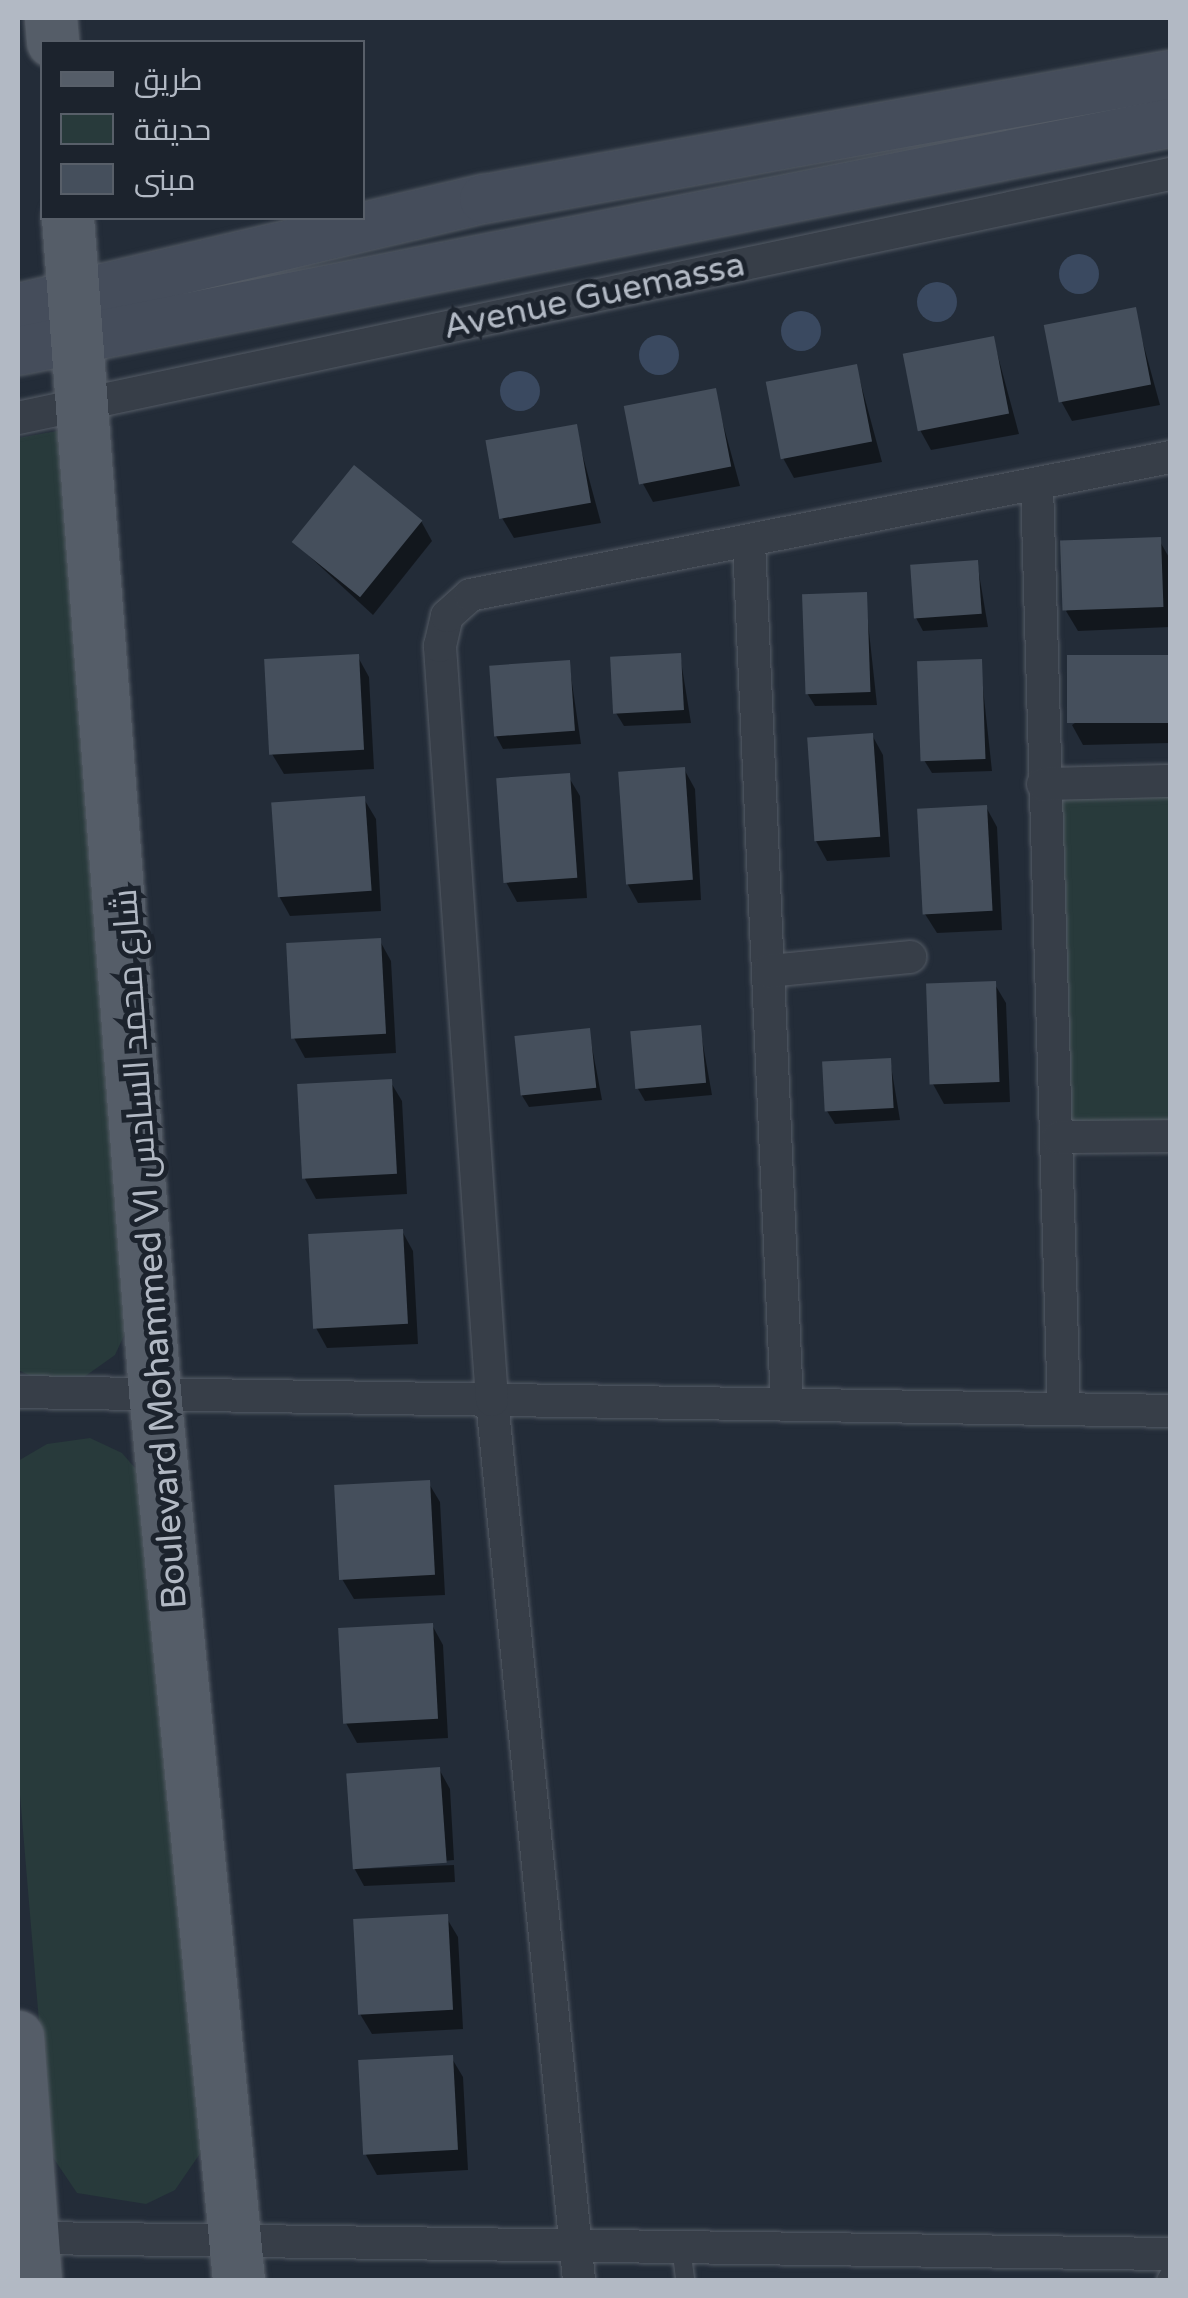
<!DOCTYPE html>
<meta charset="utf-8">
<style>
body{margin:0}
#map{position:relative;width:1188px;height:2298px;overflow:hidden;background:#232c38;font-family:"Varela Round",Cairo,sans-serif}
div>[style]{position:absolute}
[style*='--x']{left:calc(var(--x)*1px);top:calc(var(--y)*1px);width:calc(var(--w)*1px);rotate:calc(var(--a)*1deg)}
.green>*{inset:0;background:#283a3b;transform-origin:0 0}
.water>*{inset:0;background:#3a4960}
.round{border-radius:50%}
.shadow>*{inset:0;background:#0007}
.building>*{inset:0;background:#454f5c;transform-origin:0 0}
.roads{filter:drop-shadow(0 0 2px #555c66) drop-shadow(0 0 2px #555c66)}
.lane>*{height:18px;margin:-9px;padding:0 9px;transform-origin:9px;border-radius:9px;background:#373e48}
.street>*{height:32px;margin:-16px;padding:0 16px;transform-origin:16px;border-radius:16px;background:#373e48}
.secondary>*{height:48px;margin:-24px;padding:0 24px;transform-origin:24px;border-radius:24px;background:#454d5b}
.primary>*{height:52px;margin:-26px;padding:0 26px;transform-origin:26px;border-radius:26px;background:#555d68}
span{translate:-50% -50%;white-space:nowrap;text-align:center;line-height:1.15;-webkit-text-stroke:10px #1c232d;paint-order:stroke}
.street-label{font-size:35px;color:#b2b9c4}
.frame{position:absolute;inset:0;border:20px solid #b2b9c4;pointer-events:none}
.legend{position:absolute;left:40px;top:40px;width:325px;height:180px;box-sizing:border-box;background:#1c232d;border:2px solid #585f69;margin:0;padding:12px 18px;list-style:none;font-size:30px;color:#b2b9c4}
.legend li{display:flex;align-items:center;gap:20px;height:50px}
.legend b{width:50px;border:2px solid #585f69}
</style>
<div id="map">
<div class="green">
<i style="clip-path:polygon(68px 429px,132px 1318px,115px 1355px,84px 1377px,46px 1383px,18px 1370px,18px 438px)"></i>
<i style="left:1170px;top:795px;width:328px;height:112px;rotate:90deg"></i>
<i style="clip-path:polygon(90px 1438px,122px 1453px,148px 1483px,201px 2152px,175px 2190px,146px 2204px,77px 2193px,50px 2153px,18px 1771px,18px 1461px,47px 1444px)"></i>
</div>
<div class="water">
<i class="round" style="left:1059px;top:254px;width:40px;height:40px"></i>
<i class="round" style="left:917px;top:282px;width:40px;height:40px"></i>
<i class="round" style="left:781px;top:311px;width:40px;height:40px"></i>
<i class="round" style="left:639px;top:335px;width:40px;height:40px"></i>
<i class="round" style="left:500px;top:371px;width:40px;height:40px"></i>
</div>
<div class="shadow">
<i style="clip-path:polygon(1134px 310px,1160px 405px,1072px 421px,1061px 401px)"></i>
<i style="clip-path:polygon(993px 338px,1019px 434px,931px 450px,920px 430px)"></i>
<i style="clip-path:polygon(856px 366px,882px 462px,794px 478px,783px 458px)"></i>
<i style="clip-path:polygon(714px 391px,740px 486px,653px 502px,642px 482px)"></i>
<i style="clip-path:polygon(575px 427px,601px 523px,514px 538px,502px 518px)"></i>
<i style="clip-path:polygon(421px 521px,432px 541px,373px 615px,295px 543px)"></i>
<i style="clip-path:polygon(1159px 540px,1170px 559px,1170px 627px,1078px 631px,1066px 611px)"></i>
<i style="clip-path:polygon(977px 562px,988px 627px,923px 631px,916px 618px)"></i>
<i style="clip-path:polygon(865px 595px,877px 705px,815px 706px,807px 693px)"></i>
<i style="clip-path:polygon(680px 655px,691px 723px,624px 726px,616px 713px)"></i>
<i style="clip-path:polygon(358px 657px,369px 677px,374px 769px,284px 774px,272px 754px)"></i>
<i style="clip-path:polygon(1169px 657px,1170px 743px,1083px 745px,1072px 725px)"></i>
<i style="clip-path:polygon(980px 661px,992px 771px,932px 773px,924px 760px)"></i>
<i style="clip-path:polygon(569px 663px,581px 744px,503px 749px,496px 736px)"></i>
<i style="clip-path:polygon(872px 735px,883px 755px,890px 857px,827px 861px,816px 841px)"></i>
<i style="clip-path:polygon(684px 769px,695px 789px,701px 900px,638px 903px,627px 883px)"></i>
<i style="clip-path:polygon(568px 776px,580px 796px,587px 898px,517px 902px,506px 882px)"></i>
<i style="clip-path:polygon(364px 799px,376px 819px,381px 911px,290px 916px,279px 896px)"></i>
<i style="clip-path:polygon(986px 807px,997px 827px,1002px 930px,937px 933px,925px 914px)"></i>
<i style="clip-path:polygon(380px 941px,391px 961px,396px 1053px,305px 1058px,294px 1038px)"></i>
<i style="clip-path:polygon(994px 983px,1006px 1003px,1010px 1102px,944px 1104px,933px 1084px)"></i>
<i style="clip-path:polygon(700px 1028px,712px 1095px,645px 1101px,637px 1087px)"></i>
<i style="clip-path:polygon(589px 1031px,602px 1100px,529px 1107px,521px 1094px)"></i>
<i style="clip-path:polygon(890px 1060px,900px 1120px,835px 1124px,827px 1111px)"></i>
<i style="clip-path:polygon(390px 1081px,402px 1101px,407px 1194px,316px 1199px,305px 1179px)"></i>
<i style="clip-path:polygon(402px 1231px,413px 1251px,418px 1344px,327px 1348px,316px 1328px)"></i>
<i style="clip-path:polygon(428px 1482px,440px 1502px,445px 1595px,354px 1599px,342px 1579px)"></i>
<i style="clip-path:polygon(432px 1625px,443px 1645px,448px 1738px,357px 1743px,346px 1723px)"></i>
<i style="clip-path:polygon(439px 1769px,450px 1789px,454px 1860px,359px 1869px,454px 1865px,455px 1882px,364px 1886px,353px 1866px)"></i>
<i style="clip-path:polygon(446px 1917px,458px 1937px,463px 2029px,372px 2034px,360px 2014px)"></i>
<i style="clip-path:polygon(451px 2057px,463px 2077px,468px 2170px,377px 2175px,366px 2155px)"></i>
</div>
<div class="building">
<i style="left:1136px;top:307px;width:79px;height:94px;rotate:79deg"></i>
<i style="left:994px;top:336px;width:79px;height:93px;rotate:79deg"></i>
<i style="left:857px;top:364px;width:79px;height:93px;rotate:79deg"></i>
<i style="left:716px;top:388px;width:80px;height:94px;rotate:79deg"></i>
<i style="left:577px;top:424px;width:80px;height:93px;rotate:80deg"></i>
<i style="left:354px;top:465px;width:88px;height:99px;rotate:39deg"></i>
<i style="left:1161px;top:537px;width:70px;height:101px;rotate:88deg"></i>
<i style="left:978px;top:560px;width:54px;height:68px;rotate:86deg"></i>
<i style="left:867px;top:592px;width:100px;height:65px;rotate:88deg"></i>
<i style="left:681px;top:653px;width:57px;height:71px;rotate:87deg"></i>
<i style="left:359px;top:654px;width:96px;height:95px;rotate:87deg"></i>
<i style="left:1170px;top:655px;width:68px;height:103px;rotate:90deg"></i>
<i style="left:982px;top:659px;width:100px;height:65px;rotate:88deg"></i>
<i style="left:570px;top:660px;width:71px;height:81px;rotate:86deg"></i>
<i style="left:873px;top:733px;width:104px;height:66px;rotate:86deg"></i>
<i style="left:685px;top:767px;width:113px;height:67px;rotate:86deg"></i>
<i style="left:570px;top:773px;width:105px;height:74px;rotate:86deg"></i>
<i style="left:365px;top:796px;width:95px;height:94px;rotate:86deg"></i>
<i style="left:987px;top:805px;width:106px;height:70px;rotate:87deg"></i>
<i style="left:381px;top:938px;width:96px;height:95px;rotate:87deg"></i>
<i style="left:996px;top:981px;width:101px;height:70px;rotate:88deg"></i>
<i style="left:701px;top:1025px;width:58px;height:71px;rotate:85deg"></i>
<i style="left:590px;top:1028px;width:60px;height:76px;rotate:84deg"></i>
<i style="left:891px;top:1058px;width:50px;height:69px;rotate:87deg"></i>
<i style="left:392px;top:1079px;width:95px;height:95px;rotate:87deg"></i>
<i style="left:403px;top:1229px;width:95px;height:95px;rotate:87deg"></i>
<i style="left:430px;top:1480px;width:95px;height:96px;rotate:87deg"></i>
<i style="left:433px;top:1623px;width:96px;height:95px;rotate:87deg"></i>
<i style="left:440px;top:1767px;width:96px;height:94px;rotate:86deg"></i>
<i style="left:448px;top:1914px;width:96px;height:95px;rotate:87deg"></i>
<i style="left:453px;top:2055px;width:95px;height:95px;rotate:87deg"></i>
</div>
<div class="roads">
<div class="lane">
<i style="--x:681;--y:2246;--w:34;--a:83"></i>
<i style="--x:1166;--y:2280;--w:8;--a:-60"></i>
</div>
<div class="street">
<i style="--x:18;--y:418;--w:1178;--a:-11.96"></i>
<i style="--x:1037;--y:485;--w:924;--a:88.33"></i>
<i style="--x:749;--y:543;--w:860;--a:87.47"></i>
<i style="--x:1043;--y:784;--w:127;--a:-1.4"></i>
<i style="--x:769;--y:971;--w:142;--a:-5.7"></i>
<i style="--x:1059;--y:1137;--w:111;--a:-0.5"></i>
<i style="--x:18;--y:1392;--w:1152;--a:0.94"></i>
<i style="--x:37;--y:2238;--w:1133;--a:0.81"></i>
<i style="--x:579;--y:2280;--w:884;--a:-95.65"></i>
<i style="--x:492;--y:1400;--w:756;--a:-93.95"></i>
<i style="--x:440;--y:646;--w:31;--a:-77"></i>
<i style="--x:447;--y:616;--w:31;--a:-42"></i>
<i style="--x:470;--y:595;--w:713;--a:-11.15"></i>
</div>
<div class="secondary">
<i style="--x:18;--y:308;--w:479;--a:-13.2"></i>
<i style="--x:484;--y:199;--w:697;--a:-10.25"></i>
<i style="--x:18;--y:351;--w:1174;--a:-11.2"></i>
</div>
<div class="primary">
<i style="--x:51;--y:18;--w:24;--a:85"></i>
<i style="--x:68;--y:218;--w:1177;--a:85.76"></i>
<i style="--x:155;--y:1392;--w:892;--a:84.6"></i>
<i style="--x:18;--y:2037;--w:244;--a:85.8"></i>
</div>
</div>
<div class="street-label">
<span style="left:594px;top:296px;rotate:-12deg">Avenue Guemassa</span>
<span style="left:150px;top:1249px;rotate:-94deg">Boulevard Mohammed VI شارع محمد السادس</span>
</div>
<div class="frame"></div>
<ul class="legend">
<li><b style="height:12px;background:#555d68"></b>طريق</li>
<li><b style="height:28px;background:#283a3b"></b>حديقة</li>
<li><b style="height:28px;background:#454f5c"></b>مبنى</li>
</ul>
</div>
